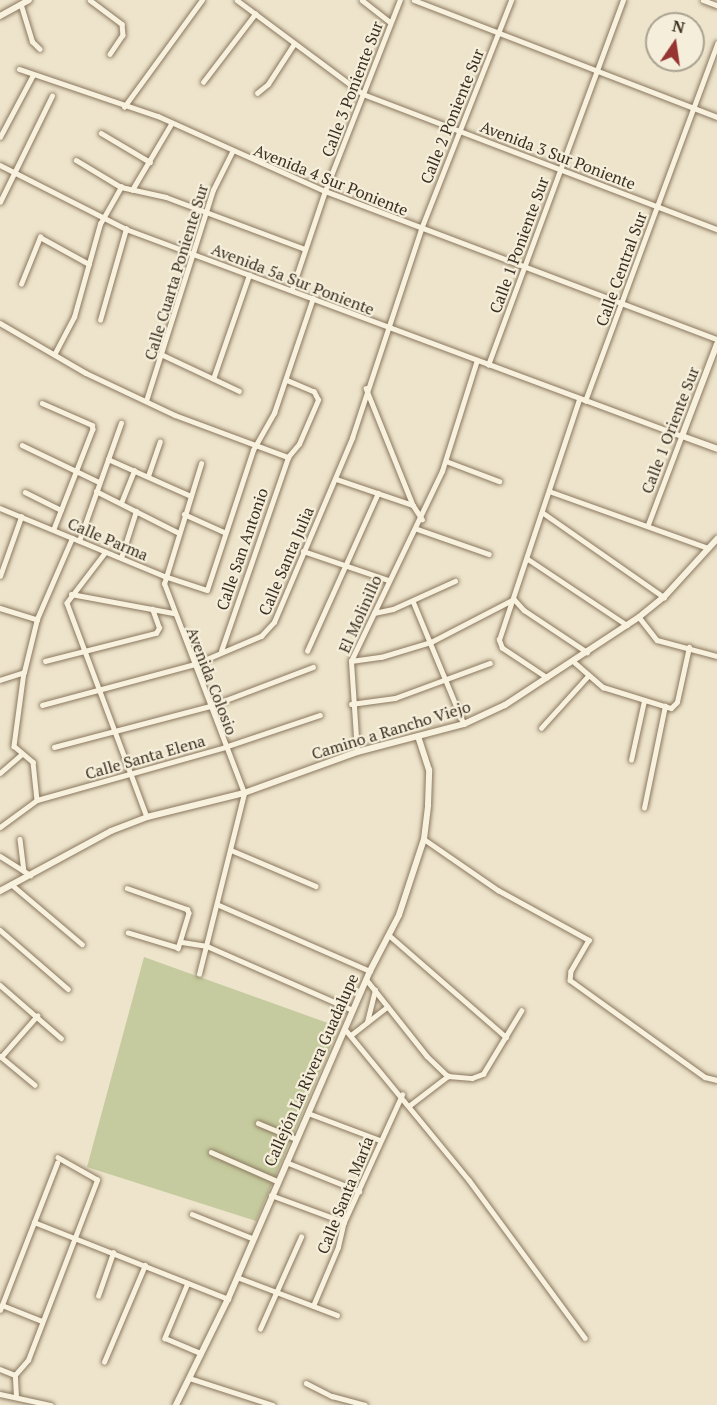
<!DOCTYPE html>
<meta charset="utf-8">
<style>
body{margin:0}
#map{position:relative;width:717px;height:1405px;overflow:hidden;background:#ede4cb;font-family:"PT Serif",serif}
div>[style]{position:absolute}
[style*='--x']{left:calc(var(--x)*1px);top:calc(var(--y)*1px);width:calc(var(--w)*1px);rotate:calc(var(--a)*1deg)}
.green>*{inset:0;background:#c5cb9e}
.roads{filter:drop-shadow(0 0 2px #8a775f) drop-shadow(0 0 2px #8a775f)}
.minor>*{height:4.5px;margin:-2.25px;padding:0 2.25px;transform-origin:2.25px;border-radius:2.25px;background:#f8f1de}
.tertiary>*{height:6px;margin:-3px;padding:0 3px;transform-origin:3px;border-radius:3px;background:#f8f1de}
span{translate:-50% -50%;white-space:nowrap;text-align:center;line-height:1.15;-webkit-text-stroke:4.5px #f5eeda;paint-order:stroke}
.street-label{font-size:16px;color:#3b2f22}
.north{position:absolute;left:645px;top:12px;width:60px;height:60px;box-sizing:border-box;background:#f5eeda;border:2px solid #aba290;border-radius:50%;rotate:13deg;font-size:16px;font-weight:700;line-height:24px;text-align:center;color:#3b2f22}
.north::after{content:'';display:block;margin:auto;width:21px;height:27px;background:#963532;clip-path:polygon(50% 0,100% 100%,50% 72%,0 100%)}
</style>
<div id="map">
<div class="green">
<i style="clip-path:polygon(144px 957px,339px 1027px,256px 1221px,87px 1167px)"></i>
</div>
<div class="roads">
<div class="minor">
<i style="--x:90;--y:0;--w:40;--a:37"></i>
<i style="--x:122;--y:24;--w:11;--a:85"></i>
<i style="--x:123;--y:35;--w:23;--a:124"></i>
<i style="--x:237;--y:0;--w:157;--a:36.7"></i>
<i style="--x:363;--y:94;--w:379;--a:20.9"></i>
<i style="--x:362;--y:0;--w:36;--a:38"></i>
<i style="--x:414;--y:0;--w:325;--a:21.1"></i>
<i style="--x:703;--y:0;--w:15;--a:20"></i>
<i style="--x:21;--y:4;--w:39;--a:73"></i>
<i style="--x:32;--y:41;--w:11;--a:45"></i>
<i style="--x:19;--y:69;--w:147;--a:18.7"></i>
<i style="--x:158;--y:116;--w:183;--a:24.2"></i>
<i style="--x:325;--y:191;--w:419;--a:20.7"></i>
<i style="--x:203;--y:82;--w:86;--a:-52.6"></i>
<i style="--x:257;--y:93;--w:14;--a:-39"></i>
<i style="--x:268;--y:84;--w:48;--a:-57"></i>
<i style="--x:124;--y:107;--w:132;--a:-53.9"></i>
<i style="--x:101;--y:133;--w:57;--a:30.6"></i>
<i style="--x:0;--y:137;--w:70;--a:-62"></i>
<i style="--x:76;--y:160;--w:52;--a:31"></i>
<i style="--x:121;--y:187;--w:46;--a:12.5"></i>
<i style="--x:166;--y:197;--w:148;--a:20.5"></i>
<i style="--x:0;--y:165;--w:141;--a:26.9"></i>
<i style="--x:126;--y:229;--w:593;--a:20.42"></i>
<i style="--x:682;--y:436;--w:96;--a:110.7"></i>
<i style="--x:132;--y:190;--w:77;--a:-59.4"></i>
<i style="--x:0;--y:202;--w:118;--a:-63.9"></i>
<i style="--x:21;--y:284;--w:51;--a:-68"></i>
<i style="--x:40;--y:237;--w:56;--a:28.9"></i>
<i style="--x:292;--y:289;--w:103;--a:-71.4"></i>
<i style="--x:325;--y:191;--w:205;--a:-68.6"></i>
<i style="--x:100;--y:320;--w:95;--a:-74.1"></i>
<i style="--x:0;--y:323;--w:99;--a:30.2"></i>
<i style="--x:86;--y:373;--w:98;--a:25.3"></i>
<i style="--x:175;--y:415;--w:121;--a:20.4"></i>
<i style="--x:55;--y:353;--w:41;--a:-62.2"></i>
<i style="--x:74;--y:317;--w:97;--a:-74.4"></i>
<i style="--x:100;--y:224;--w:43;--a:-60.4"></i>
<i style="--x:163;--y:355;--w:84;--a:25.3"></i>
<i style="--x:488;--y:365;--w:389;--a:-69.7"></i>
<i style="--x:213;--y:379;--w:110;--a:-70.9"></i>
<i style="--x:366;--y:388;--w:126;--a:68.1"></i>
<i style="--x:146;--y:401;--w:221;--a:-72.4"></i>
<i style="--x:213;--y:190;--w:42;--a:-63.4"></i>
<i style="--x:585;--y:401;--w:381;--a:-69.7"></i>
<i style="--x:42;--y:403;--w:55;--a:23.7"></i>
<i style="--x:92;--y:425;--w:4;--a:76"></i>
<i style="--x:93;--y:429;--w:107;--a:111.3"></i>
<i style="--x:22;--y:445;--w:85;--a:25.7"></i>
<i style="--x:108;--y:459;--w:91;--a:24"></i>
<i style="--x:446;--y:461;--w:57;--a:20.7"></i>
<i style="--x:148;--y:476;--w:36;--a:-71"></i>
<i style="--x:336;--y:479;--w:81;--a:18.7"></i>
<i style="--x:413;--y:505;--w:17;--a:57"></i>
<i style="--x:96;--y:491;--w:91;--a:26.8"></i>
<i style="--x:549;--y:491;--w:169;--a:19.7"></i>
<i style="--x:25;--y:492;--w:40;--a:26.6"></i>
<i style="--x:121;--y:503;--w:35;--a:-68"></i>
<i style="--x:0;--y:508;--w:178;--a:22.5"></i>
<i style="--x:164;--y:576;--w:45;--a:18"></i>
<i style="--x:207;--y:590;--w:147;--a:-71.8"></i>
<i style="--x:253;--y:450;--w:43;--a:-60.4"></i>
<i style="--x:274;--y:413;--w:121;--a:-71.3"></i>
<i style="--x:542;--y:512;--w:149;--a:34.9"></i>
<i style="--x:184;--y:514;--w:44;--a:24.2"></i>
<i style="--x:417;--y:529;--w:76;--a:19.1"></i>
<i style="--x:79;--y:541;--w:125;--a:-70.4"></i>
<i style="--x:303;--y:551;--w:90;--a:18.8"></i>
<i style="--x:106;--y:552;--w:64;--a:127.4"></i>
<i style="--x:67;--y:603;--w:228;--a:69.5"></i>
<i style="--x:121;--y:558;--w:49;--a:-72.3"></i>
<i style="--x:528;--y:559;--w:119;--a:33.7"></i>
<i style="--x:0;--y:576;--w:63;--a:-70.4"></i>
<i style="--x:71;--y:594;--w:105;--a:10.5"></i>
<i style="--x:514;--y:599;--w:15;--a:48"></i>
<i style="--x:524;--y:610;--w:76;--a:33.7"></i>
<i style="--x:413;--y:601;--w:133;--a:67.5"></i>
<i style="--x:0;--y:608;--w:39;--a:17"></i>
<i style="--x:374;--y:613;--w:19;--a:-12"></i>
<i style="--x:393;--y:609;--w:68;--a:-24.3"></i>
<i style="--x:639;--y:617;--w:29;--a:52"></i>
<i style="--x:657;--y:640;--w:62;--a:14.9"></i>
<i style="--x:221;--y:651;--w:205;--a:-70.9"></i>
<i style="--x:288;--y:457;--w:17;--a:-50"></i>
<i style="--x:299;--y:444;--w:48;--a:-66.6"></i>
<i style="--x:318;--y:400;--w:9;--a:-117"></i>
<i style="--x:314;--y:392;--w:30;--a:-157"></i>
<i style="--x:307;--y:651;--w:173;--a:-65.8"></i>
<i style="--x:45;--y:661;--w:114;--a:-14.2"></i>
<i style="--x:156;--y:633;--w:6;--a:-59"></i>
<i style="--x:159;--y:628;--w:20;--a:-110"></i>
<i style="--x:351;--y:661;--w:30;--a:-8"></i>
<i style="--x:381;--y:657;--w:52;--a:-16.7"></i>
<i style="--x:431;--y:642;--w:93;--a:-27.4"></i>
<i style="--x:573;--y:661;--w:40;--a:41"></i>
<i style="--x:603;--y:687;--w:71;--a:17.2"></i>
<i style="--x:671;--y:708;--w:8;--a:-45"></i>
<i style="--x:677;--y:702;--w:56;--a:-77.7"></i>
<i style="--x:24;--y:672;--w:75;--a:97.7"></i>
<i style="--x:14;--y:746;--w:25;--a:40"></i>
<i style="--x:33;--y:762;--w:38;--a:84"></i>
<i style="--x:547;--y:678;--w:54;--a:-146.3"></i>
<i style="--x:502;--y:648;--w:9;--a:-111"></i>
<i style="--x:499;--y:640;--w:254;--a:-71.6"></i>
<i style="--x:0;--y:680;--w:25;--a:-18"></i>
<i style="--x:24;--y:672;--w:55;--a:-76.2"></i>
<i style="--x:37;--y:619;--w:88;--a:-66.6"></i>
<i style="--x:351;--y:704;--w:44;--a:-7.8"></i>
<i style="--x:395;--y:698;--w:101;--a:-20.2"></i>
<i style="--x:42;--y:705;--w:158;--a:-15"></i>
<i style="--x:195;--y:664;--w:72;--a:-23"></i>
<i style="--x:261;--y:636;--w:19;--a:-47"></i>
<i style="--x:274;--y:622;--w:200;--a:-67"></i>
<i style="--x:352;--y:438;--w:220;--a:-71.7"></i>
<i style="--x:421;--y:229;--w:246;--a:-68.5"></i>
<i style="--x:541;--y:728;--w:70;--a:-47.9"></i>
<i style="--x:54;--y:747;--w:161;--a:-14.7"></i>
<i style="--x:210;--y:706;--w:110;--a:-20.7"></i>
<i style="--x:357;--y:752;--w:91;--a:-93.8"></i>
<i style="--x:351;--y:661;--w:211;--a:-64.4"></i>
<i style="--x:442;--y:471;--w:116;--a:-72.5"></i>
<i style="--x:631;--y:760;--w:60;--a:-77.6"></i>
<i style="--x:0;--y:773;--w:29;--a:-41"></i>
<i style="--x:644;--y:808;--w:104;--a:-78.4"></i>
<i style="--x:0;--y:827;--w:46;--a:-36.1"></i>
<i style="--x:37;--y:800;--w:195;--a:-15.7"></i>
<i style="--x:225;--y:747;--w:100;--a:-18.6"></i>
<i style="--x:20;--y:839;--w:32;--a:83"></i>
<i style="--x:424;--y:839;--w:90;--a:34.6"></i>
<i style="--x:498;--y:890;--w:104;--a:28.8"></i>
<i style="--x:589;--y:940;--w:36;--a:120"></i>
<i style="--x:571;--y:971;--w:9;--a:96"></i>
<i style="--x:570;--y:980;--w:166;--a:35.7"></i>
<i style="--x:705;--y:1077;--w:12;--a:14"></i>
<i style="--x:231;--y:850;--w:92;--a:23"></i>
<i style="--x:0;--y:856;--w:36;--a:32"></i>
<i style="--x:11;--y:884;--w:93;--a:40.2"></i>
<i style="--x:127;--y:888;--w:64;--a:19.3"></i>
<i style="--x:187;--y:909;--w:4;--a:63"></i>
<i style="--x:189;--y:913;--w:37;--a:107"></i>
<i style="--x:178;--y:948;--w:52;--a:-163.3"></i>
<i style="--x:219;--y:905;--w:165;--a:23.6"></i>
<i style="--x:0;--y:930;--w:90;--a:40.9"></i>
<i style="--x:390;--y:936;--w:154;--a:41"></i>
<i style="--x:182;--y:942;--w:25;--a:9"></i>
<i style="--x:207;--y:946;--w:159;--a:23.7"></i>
<i style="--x:199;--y:974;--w:187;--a:-76"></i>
<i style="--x:244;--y:793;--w:224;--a:-110.9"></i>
<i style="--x:164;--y:584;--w:126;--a:-72.9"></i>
<i style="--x:366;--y:979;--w:98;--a:51.6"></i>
<i style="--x:427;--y:1056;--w:29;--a:44"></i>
<i style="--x:0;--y:985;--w:81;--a:41"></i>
<i style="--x:367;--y:1022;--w:33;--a:-76"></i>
<i style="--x:345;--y:1029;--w:195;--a:50.6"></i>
<i style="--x:469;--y:1180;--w:196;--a:53.7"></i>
<i style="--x:351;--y:1035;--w:46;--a:-37.9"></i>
<i style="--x:0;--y:1056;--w:45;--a:39.6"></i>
<i style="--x:1;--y:1057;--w:55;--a:-48.7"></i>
<i style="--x:410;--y:1105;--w:48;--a:-37.3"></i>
<i style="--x:448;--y:1076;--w:24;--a:5"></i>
<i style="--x:472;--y:1078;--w:12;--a:-20"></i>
<i style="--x:483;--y:1074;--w:74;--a:-58.9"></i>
<i style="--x:308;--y:1113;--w:77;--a:20.6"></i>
<i style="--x:258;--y:1123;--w:41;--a:22.8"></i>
<i style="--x:211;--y:1152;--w:72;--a:23.7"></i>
<i style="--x:286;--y:1162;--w:79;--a:21.7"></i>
<i style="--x:271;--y:1195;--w:78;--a:20.3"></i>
<i style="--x:192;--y:1214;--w:65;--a:21.8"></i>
<i style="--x:34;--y:1222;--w:209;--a:21.6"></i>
<i style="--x:237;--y:1277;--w:107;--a:20.8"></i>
<i style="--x:188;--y:1283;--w:60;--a:112.7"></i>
<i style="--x:165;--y:1338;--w:39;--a:23"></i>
<i style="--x:98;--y:1296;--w:46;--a:-70.8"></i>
<i style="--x:2;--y:1305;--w:43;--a:21.8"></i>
<i style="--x:313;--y:1306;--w:64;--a:-67"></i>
<i style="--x:338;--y:1247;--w:26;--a:-77"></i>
<i style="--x:344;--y:1222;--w:140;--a:-65.5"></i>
<i style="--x:0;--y:1310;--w:158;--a:-68.8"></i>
<i style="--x:260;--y:1329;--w:101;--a:-66"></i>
<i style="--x:104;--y:1362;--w:105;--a:-67.1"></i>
<i style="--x:0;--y:1369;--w:16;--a:22"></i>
<i style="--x:189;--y:1378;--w:88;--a:17.8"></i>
<i style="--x:306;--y:1383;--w:29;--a:27"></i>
<i style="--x:332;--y:1396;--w:34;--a:15"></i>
<i style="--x:0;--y:1394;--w:52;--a:12.2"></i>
<i style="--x:16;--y:1397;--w:22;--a:-93"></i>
<i style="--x:15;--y:1375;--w:20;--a:-49"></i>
<i style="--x:28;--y:1360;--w:193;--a:-69"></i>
<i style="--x:97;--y:1180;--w:45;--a:-150.6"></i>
</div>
<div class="tertiary">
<i style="--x:0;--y:16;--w:33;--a:-29"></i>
<i style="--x:717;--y:344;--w:98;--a:110.8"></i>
<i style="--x:682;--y:436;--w:37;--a:20"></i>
<i style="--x:0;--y:891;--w:126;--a:-28.4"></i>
<i style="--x:111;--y:831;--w:39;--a:-21"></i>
<i style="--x:147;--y:817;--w:100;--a:-13.9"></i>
<i style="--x:244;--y:793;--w:120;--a:-19.9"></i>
<i style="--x:357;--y:752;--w:111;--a:-14.7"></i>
<i style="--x:464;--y:724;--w:45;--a:-24.9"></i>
<i style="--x:505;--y:705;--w:160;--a:-33.3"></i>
<i style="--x:639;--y:617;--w:32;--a:-39"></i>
<i style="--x:664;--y:597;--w:79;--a:-47.6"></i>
<i style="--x:176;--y:1405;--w:118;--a:-63.9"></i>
<i style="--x:228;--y:1299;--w:357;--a:-66.6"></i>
<i style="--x:370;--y:971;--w:63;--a:-62.6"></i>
<i style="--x:399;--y:915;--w:80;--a:-71.8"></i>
<i style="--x:424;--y:839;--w:34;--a:-83"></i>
<i style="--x:428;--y:805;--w:35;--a:-88"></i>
<i style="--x:429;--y:770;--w:35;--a:-108"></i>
</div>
</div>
<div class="street-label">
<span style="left:352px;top:89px;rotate:-69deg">Calle 3 Poniente Sur</span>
<span style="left:452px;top:116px;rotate:-68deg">Calle 2 Poniente Sur</span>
<span style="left:558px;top:155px;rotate:21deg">Avenida 3 Sur Poniente</span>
<span style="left:331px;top:180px;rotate:22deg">Avenida 4 Sur Poniente</span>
<span style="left:519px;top:245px;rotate:-70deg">Calle 1 Poniente Sur</span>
<span style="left:621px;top:269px;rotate:-70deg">Calle Central Sur</span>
<span style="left:176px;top:272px;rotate:-73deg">Calle Cuarta Poniente Sur</span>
<span style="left:293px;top:279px;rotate:21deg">Avenida 5a Sur Poniente</span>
<span style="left:670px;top:430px;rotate:-69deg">Calle 1 Oriente Sur</span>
<span style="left:108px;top:539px;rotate:23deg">Calle Parma</span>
<span style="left:242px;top:549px;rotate:-71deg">Calle San Antonio</span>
<span style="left:286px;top:561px;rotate:-67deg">Calle Santa Julia</span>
<span style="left:360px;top:614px;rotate:-66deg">El Molinillo</span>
<span style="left:212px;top:681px;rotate:69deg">Avenida Colosio</span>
<span style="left:391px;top:730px;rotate:-17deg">Camino a Rancho Viejo</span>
<span style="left:145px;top:757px;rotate:-16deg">Calle Santa Elena</span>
<span style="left:311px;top:1070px;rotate:-66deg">Callejón La Rivera Guadalupe</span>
<span style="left:345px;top:1195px;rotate:-68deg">Calle Santa María</span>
</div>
<div class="north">N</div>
</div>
